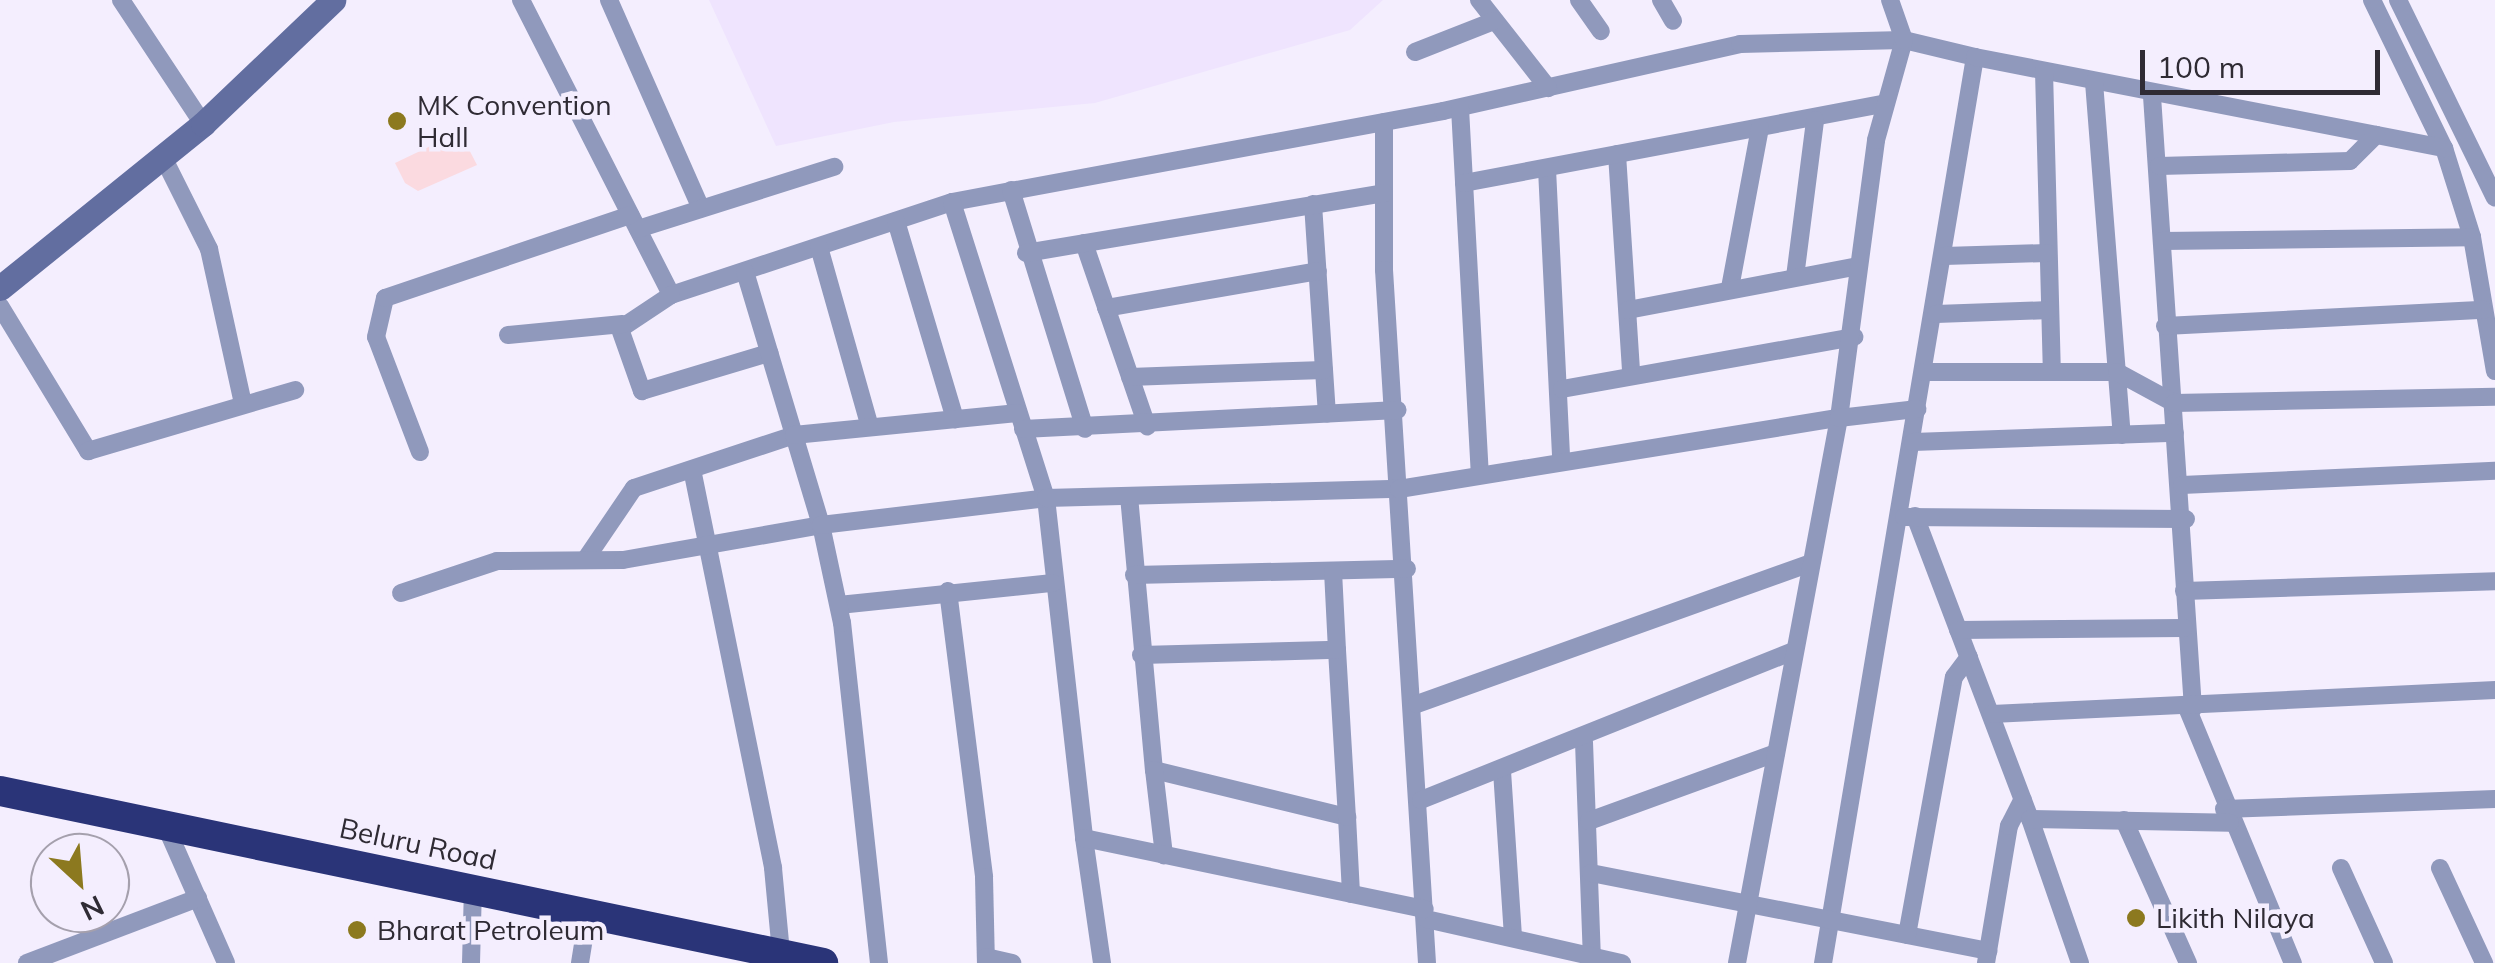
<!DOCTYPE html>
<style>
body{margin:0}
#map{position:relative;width:2495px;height:963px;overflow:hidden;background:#f4eefe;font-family:Mulish,sans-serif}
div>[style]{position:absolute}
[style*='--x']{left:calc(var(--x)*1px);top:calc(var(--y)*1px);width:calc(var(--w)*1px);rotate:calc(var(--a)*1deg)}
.built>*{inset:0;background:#efe4fe}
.green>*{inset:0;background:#fbdae0}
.street>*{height:18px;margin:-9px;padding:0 9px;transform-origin:9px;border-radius:9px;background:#9099bc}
.secondary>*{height:25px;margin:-12.5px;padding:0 12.5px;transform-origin:12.5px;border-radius:12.5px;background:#626ea0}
.highway>*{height:30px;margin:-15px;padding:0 15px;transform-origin:15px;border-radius:15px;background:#2a3478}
.dots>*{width:28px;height:28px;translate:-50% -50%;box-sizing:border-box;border:5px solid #f4eefe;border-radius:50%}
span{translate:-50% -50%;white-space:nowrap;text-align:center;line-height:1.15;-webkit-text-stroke:9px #f4eefe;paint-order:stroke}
.poi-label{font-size:28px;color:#2f2b34}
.left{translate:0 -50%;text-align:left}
.street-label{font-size:28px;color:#2f2b34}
.north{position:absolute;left:30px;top:833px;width:100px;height:100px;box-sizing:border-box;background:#f4eefe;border:2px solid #a5a0ad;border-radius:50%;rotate:154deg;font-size:28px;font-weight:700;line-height:40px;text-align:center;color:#2f2b34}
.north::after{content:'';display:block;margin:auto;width:35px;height:45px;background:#8c791f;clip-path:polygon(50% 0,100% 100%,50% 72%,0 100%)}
.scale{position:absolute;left:2140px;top:50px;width:240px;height:45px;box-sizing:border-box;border:5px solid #2f2b34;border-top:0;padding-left:12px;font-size:30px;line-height:35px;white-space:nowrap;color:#2f2b34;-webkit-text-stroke:8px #f4eefe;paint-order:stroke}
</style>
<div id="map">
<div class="built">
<i style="clip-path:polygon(709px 0,1383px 0,1350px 30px,1095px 103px,894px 122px,776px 146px)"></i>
</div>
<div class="green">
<i style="clip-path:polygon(460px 132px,477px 165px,418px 191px,405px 183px,395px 163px)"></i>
</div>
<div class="street">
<i style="--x:121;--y:0;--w:149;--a:56.5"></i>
<i style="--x:521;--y:0;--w:331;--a:63"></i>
<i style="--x:671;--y:295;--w:296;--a:-18.3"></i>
<i style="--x:952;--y:202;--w:499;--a:-10.5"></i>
<i style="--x:1443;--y:111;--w:304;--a:-12.7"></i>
<i style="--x:1740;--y:44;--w:164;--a:-1.4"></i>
<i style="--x:1904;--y:40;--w:73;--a:13.5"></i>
<i style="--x:1975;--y:57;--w:919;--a:99.52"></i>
<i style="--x:609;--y:0;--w:228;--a:66.2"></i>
<i style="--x:1479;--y:0;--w:112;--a:51.9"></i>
<i style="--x:1579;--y:0;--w:38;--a:55"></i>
<i style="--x:1661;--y:0;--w:24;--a:60"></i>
<i style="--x:2372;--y:0;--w:165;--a:64.1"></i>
<i style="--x:2444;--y:148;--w:93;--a:72.5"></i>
<i style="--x:2472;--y:237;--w:136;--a:80.3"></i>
<i style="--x:2398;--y:0;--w:220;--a:63.9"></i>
<i style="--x:1415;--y:52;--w:85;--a:-21.4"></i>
<i style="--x:1975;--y:57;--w:478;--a:11"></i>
<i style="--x:2044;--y:71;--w:300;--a:88.5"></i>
<i style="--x:2094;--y:82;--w:354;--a:85.5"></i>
<i style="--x:2152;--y:96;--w:614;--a:86.17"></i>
<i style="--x:1460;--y:108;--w:367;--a:86.9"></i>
<i style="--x:1384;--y:122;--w:148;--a:90"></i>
<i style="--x:1384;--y:270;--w:694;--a:86.45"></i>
<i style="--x:1617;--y:154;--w:219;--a:86.3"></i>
<i style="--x:163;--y:157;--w:103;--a:63.4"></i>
<i style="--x:209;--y:249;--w:154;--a:77.6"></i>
<i style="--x:2159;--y:166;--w:191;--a:-1.5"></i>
<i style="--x:2350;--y:161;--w:37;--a:-45"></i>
<i style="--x:1547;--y:169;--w:291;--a:87.2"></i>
<i style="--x:1464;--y:183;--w:426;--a:-10.7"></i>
<i style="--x:1011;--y:190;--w:250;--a:72.8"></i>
<i style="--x:952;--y:202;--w:311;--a:72.4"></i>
<i style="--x:1046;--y:498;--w:342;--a:83.6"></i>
<i style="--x:1313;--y:204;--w:210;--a:86.2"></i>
<i style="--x:896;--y:221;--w:207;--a:73.4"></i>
<i style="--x:638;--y:229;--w:206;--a:-17.6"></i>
<i style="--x:2162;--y:241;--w:310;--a:-0.7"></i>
<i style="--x:1084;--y:243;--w:194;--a:71"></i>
<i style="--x:819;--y:247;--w:187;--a:74.2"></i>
<i style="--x:1026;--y:253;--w:363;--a:-9.5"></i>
<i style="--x:1944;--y:256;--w:103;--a:-1.7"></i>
<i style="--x:1795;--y:277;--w:158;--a:-82.7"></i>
<i style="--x:1730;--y:288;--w:163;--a:-79.4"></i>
<i style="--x:671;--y:295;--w:61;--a:146.3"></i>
<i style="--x:620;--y:329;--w:66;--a:70.5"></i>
<i style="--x:642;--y:391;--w:133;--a:-16.7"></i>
<i style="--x:0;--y:306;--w:170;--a:58.7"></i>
<i style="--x:88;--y:451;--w:216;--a:-16.4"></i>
<i style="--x:1106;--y:308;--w:215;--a:-9.9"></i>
<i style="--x:1628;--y:310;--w:234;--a:-10.8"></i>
<i style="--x:1936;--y:314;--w:113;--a:-2"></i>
<i style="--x:2165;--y:326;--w:319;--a:-2.9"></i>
<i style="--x:508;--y:335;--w:115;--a:-5.5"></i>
<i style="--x:1924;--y:372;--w:193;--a:0"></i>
<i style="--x:2117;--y:372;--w:65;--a:28.5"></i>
<i style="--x:2174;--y:403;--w:321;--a:-1.1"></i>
<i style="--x:1130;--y:377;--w:194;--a:-2.1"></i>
<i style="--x:1562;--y:389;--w:297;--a:-10.1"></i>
<i style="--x:1023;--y:429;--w:375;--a:-2.9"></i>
<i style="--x:1913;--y:442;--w:262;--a:-2"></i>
<i style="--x:420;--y:452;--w:123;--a:-110.9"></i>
<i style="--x:376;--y:337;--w:40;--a:-77"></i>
<i style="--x:385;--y:298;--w:259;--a:-18.7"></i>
<i style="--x:693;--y:474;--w:402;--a:78.5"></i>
<i style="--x:773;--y:868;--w:95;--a:84.6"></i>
<i style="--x:2182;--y:485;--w:313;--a:-2.6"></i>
<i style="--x:1129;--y:496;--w:275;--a:84.8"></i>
<i style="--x:1154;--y:770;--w:199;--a:13.7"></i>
<i style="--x:1347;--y:817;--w:77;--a:87"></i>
<i style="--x:1915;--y:516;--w:324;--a:69.2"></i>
<i style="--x:1904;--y:517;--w:282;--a:0.4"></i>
<i style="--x:585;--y:560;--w:87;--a:-55.8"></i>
<i style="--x:634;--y:488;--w:169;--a:-18.3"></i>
<i style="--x:794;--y:435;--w:170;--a:-106.7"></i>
<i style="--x:1134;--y:575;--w:273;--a:-1.3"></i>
<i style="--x:948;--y:591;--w:288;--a:82.8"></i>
<i style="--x:984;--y:877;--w:86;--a:88.7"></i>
<i style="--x:2184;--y:591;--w:311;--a:-1.8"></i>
<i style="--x:401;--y:593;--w:101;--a:-18.4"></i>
<i style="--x:497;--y:561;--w:126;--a:-0.5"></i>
<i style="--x:623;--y:560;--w:201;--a:-10"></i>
<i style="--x:821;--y:525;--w:94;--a:-106.7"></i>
<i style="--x:794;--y:435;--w:225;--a:-5.6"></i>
<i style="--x:839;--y:605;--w:215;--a:-5.9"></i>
<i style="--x:1958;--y:630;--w:226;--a:-0.5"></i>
<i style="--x:1337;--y:650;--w:167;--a:86.6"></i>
<i style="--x:1141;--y:655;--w:196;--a:-1.5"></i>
<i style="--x:1337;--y:650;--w:79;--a:-92.9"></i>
<i style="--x:1417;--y:704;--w:415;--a:-19.7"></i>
<i style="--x:2188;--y:710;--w:274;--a:67.5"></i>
<i style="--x:1992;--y:714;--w:504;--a:-2.73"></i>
<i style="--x:1584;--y:742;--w:214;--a:87.9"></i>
<i style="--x:1154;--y:770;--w:86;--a:83.3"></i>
<i style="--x:1502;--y:771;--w:167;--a:86.2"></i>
<i style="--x:1421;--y:800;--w:401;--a:-21.8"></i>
<i style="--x:2224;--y:809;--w:271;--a:-2.1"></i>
<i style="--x:2124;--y:820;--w:157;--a:65.9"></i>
<i style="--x:1589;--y:821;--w:199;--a:-20"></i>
<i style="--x:167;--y:829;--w:146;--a:66.2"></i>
<i style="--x:2341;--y:868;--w:104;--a:65.6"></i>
<i style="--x:2440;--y:868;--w:105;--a:65.1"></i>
<i style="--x:1591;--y:873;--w:405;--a:11.1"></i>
<i style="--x:1426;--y:919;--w:201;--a:12.7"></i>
<i style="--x:1907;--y:935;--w:262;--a:-79.7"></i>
<i style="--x:1954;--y:677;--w:25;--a:-53"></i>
<i style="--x:986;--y:957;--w:27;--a:13"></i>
<i style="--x:27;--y:963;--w:183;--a:-20.8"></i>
<i style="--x:471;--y:963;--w:74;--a:-88.5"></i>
<i style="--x:580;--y:963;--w:51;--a:-80.9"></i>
<i style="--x:879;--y:963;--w:342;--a:-96.2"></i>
<i style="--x:842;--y:623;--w:100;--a:-102.1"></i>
<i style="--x:821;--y:525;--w:227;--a:-6.8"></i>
<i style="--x:1046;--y:498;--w:353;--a:-1.5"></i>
<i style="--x:1399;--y:489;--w:446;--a:-9.2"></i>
<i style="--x:1839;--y:418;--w:280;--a:-82.4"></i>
<i style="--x:1876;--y:140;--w:104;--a:-74.4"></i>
<i style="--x:1904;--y:40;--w:42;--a:-109.3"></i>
<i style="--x:1102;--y:963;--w:126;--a:-98.2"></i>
<i style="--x:1084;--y:838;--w:348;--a:11.8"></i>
<i style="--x:1737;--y:963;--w:554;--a:-79.4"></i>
<i style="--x:1839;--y:418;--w:79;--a:-6.6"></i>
<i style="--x:1986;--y:963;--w:139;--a:-80.5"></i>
<i style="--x:2009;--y:826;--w:30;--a:-63"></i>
<i style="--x:2080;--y:963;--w:152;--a:-109.1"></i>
<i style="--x:2030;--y:819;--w:200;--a:1.1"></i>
</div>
<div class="secondary">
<i style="--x:0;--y:288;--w:261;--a:-38.9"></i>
<i style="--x:203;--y:124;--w:180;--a:-43.6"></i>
</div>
<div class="highway">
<i style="--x:0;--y:791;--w:841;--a:11.8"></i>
</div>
<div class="dots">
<i style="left:397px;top:121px;background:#8c791f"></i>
<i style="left:2136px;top:918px;background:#8c791f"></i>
<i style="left:357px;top:930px;background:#8c791f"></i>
</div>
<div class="poi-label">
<span class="left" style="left:417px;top:121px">MK Convention<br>Hall</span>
<span class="left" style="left:2156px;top:918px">Likith Nilaya</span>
<span class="left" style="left:377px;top:930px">Bharat Petroleum</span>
</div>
<div class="street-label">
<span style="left:418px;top:844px;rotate:12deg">Beluru Road</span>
</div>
<div class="north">N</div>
<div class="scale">100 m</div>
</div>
